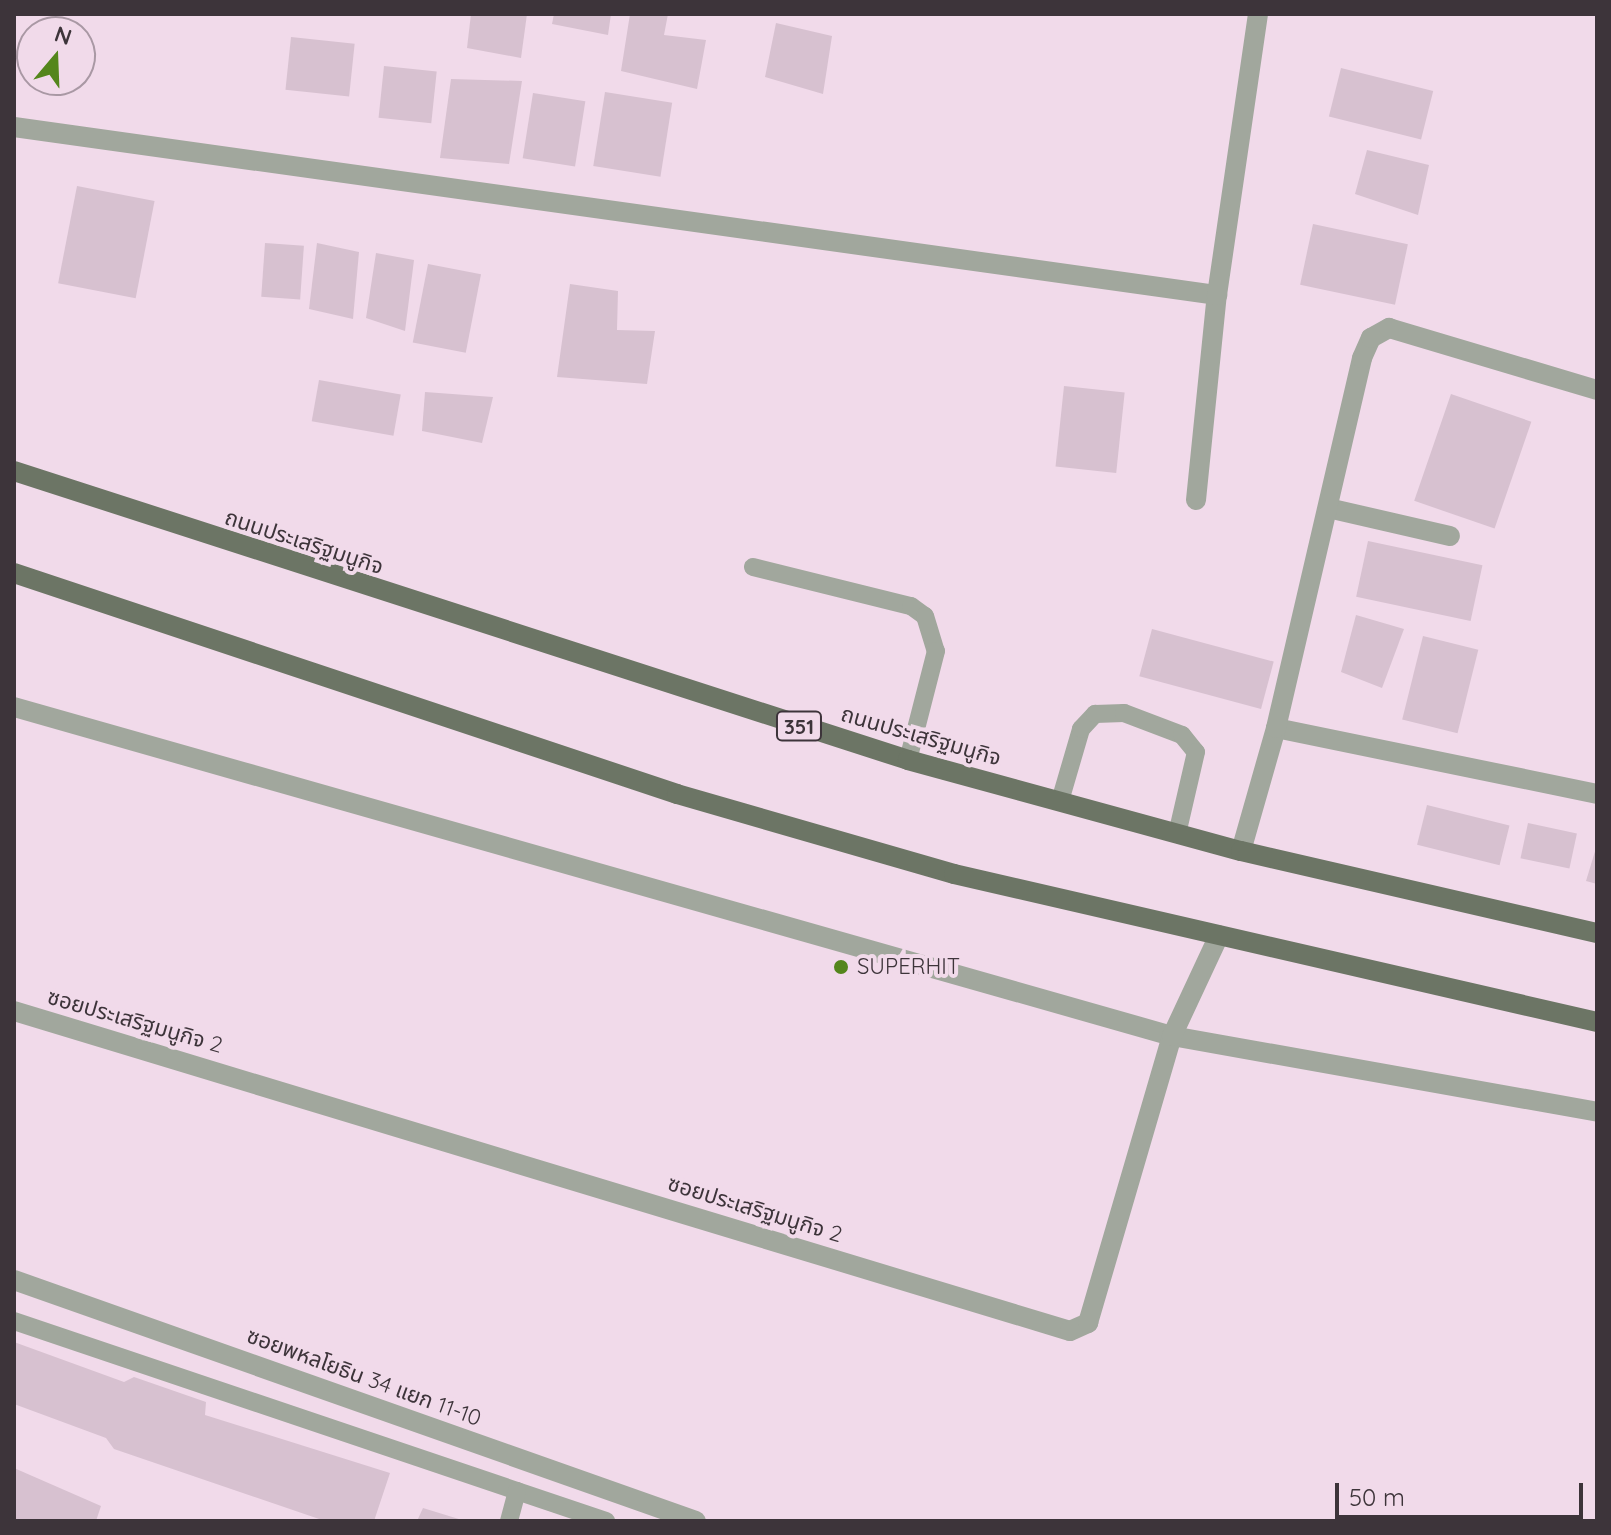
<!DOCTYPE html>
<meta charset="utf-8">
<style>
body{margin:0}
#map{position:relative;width:1611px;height:1535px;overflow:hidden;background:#f1daea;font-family:Quicksand,"Noto Sans Thai",sans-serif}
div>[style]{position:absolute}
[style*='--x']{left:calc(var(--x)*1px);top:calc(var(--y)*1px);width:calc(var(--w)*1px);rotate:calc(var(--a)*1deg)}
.building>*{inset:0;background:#d7c1d0;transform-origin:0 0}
.service>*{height:18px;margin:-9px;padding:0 9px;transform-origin:9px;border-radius:9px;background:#a1a79d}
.minor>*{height:20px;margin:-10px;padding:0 10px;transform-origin:10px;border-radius:10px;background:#a1a79d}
.primary>*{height:20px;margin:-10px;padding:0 10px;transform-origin:10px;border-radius:10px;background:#6c7565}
.dots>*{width:22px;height:22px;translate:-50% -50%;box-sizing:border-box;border:4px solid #f1daea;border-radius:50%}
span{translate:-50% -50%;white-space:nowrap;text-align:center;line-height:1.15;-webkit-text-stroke:8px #f1daea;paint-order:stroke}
.shield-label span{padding:2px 6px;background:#f1daea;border:2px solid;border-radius:6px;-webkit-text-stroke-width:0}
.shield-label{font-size:20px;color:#3d343a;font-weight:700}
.street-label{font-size:22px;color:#3d343a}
.poi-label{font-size:22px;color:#3d343a}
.left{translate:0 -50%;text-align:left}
.frame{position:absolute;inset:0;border:16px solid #3d343a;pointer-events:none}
.north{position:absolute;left:16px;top:16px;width:80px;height:80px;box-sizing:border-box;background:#f1daea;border:2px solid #a998a4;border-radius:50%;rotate:19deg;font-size:22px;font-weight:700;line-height:32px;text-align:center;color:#3d343a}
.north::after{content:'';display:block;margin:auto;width:28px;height:36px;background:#54861c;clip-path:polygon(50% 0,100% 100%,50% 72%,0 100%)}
.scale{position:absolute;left:1335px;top:1483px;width:248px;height:36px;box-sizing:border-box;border:4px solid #3d343a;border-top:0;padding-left:10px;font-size:24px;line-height:28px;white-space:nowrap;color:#3d343a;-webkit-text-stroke:6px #f1daea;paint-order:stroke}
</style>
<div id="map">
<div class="building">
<i style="clip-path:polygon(471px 14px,527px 14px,521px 58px,467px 48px)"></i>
<i style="clip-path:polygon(554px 14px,611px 14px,608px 35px,552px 24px)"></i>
<i style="clip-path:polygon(630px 14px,668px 14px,664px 35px,706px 40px,697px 89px,621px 71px)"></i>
<i style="clip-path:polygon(776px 23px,832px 36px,823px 94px,765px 77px)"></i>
<i style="left:291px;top:37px;width:64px;height:53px;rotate:6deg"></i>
<i style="left:384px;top:66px;width:53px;height:52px;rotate:6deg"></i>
<i style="left:1341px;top:68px;width:95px;height:50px;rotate:14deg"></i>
<i style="clip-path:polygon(451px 79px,522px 81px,509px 164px,440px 158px)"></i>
<i style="left:605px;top:92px;width:68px;height:75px;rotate:9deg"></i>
<i style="left:533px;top:93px;width:53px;height:66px;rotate:9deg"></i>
<i style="clip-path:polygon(1367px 150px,1429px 165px,1418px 215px,1355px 194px)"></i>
<i style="left:77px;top:186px;width:79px;height:99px;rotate:11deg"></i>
<i style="left:1313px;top:224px;width:97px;height:62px;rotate:12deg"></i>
<i style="left:265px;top:243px;width:39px;height:54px;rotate:4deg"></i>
<i style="clip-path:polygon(317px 243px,359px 252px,353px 319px,309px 309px)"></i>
<i style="clip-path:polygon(376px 253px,414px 260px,405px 331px,366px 318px)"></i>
<i style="left:428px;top:264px;width:54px;height:80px;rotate:11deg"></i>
<i style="clip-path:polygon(570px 284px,618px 291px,617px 330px,655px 331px,647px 384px,557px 377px)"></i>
<i style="left:319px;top:380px;width:83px;height:42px;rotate:10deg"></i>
<i style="left:1064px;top:386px;width:61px;height:81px;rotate:6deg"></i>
<i style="clip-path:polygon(425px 392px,493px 397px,482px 443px,422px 431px)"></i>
<i style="left:1451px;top:394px;width:85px;height:113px;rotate:19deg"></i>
<i style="left:1368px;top:541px;width:117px;height:57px;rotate:12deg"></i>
<i style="clip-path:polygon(1356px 615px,1404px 629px,1382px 688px,1341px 672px)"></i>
<i style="left:1152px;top:629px;width:126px;height:49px;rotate:15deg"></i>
<i style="left:1423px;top:636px;width:57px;height:86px;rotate:14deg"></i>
<i style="left:1427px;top:805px;width:85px;height:41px;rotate:14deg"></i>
<i style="left:1528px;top:823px;width:50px;height:36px;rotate:12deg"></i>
<i style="clip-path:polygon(1596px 848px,1597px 849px,1597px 884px,1586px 881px)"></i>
<i style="clip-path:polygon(14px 1342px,124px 1382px,134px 1377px,206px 1402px,205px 1415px,390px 1473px,374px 1521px,325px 1521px,114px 1449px,106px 1438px,14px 1404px)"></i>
<i style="clip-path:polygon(14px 1468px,101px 1506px,96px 1521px,14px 1521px)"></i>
<i style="clip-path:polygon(423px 1508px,462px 1520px,462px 1521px,417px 1521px)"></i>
</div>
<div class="service">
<i style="--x:753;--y:567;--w:163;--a:13.9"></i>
<i style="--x:911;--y:606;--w:17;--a:36"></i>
<i style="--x:925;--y:616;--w:37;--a:73"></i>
<i style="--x:936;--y:651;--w:113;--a:104.4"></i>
<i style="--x:1060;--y:801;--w:75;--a:-73.7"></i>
<i style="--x:1081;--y:729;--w:21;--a:-47"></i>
<i style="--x:1095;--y:714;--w:29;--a:-2"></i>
<i style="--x:1124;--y:713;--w:62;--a:20.8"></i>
<i style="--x:1182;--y:735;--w:22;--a:51"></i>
<i style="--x:1196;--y:752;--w:84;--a:103"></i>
<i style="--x:14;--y:1321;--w:625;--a:18.67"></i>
<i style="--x:509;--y:1521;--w:31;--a:-75"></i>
</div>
<div class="minor">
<i style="--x:14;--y:127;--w:1215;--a:7.95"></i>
<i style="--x:1196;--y:500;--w:206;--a:-84.2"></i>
<i style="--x:1217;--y:295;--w:284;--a:-81.7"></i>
<i style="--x:1328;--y:508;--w:125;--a:12.9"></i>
<i style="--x:14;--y:707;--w:1204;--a:15.86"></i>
<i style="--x:1172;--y:1036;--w:432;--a:10.1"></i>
<i style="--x:1276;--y:728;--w:328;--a:11.6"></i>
<i style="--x:1241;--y:851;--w:128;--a:-74.1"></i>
<i style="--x:1276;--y:728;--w:380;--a:-76.9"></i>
<i style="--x:1362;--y:358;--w:22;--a:-66"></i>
<i style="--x:1371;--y:338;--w:21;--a:-29"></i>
<i style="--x:1389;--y:328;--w:217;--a:16.6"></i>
<i style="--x:14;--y:1011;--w:1103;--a:16.86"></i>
<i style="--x:1070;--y:1331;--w:20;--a:-24"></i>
<i style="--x:1088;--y:1323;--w:299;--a:-73.7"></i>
<i style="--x:1172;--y:1036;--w:111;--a:-65"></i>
<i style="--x:14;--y:1280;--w:723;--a:19.46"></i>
</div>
<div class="primary">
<i style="--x:14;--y:471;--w:940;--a:17.91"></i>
<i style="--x:908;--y:760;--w:345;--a:15.3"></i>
<i style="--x:1241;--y:851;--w:365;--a:13"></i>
<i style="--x:14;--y:573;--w:699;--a:18.43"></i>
<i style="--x:677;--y:794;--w:288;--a:16.1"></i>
<i style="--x:954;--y:874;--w:660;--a:12.96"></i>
</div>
<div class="dots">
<i style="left:841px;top:967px;background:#54861c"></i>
</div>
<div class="shield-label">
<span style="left:799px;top:726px">351</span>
</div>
<div class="street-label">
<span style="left:304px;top:542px;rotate:18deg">ถนนประเสริฐมนูกิจ</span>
<span style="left:921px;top:736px;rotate:16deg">ถนนประเสริฐมนูกิจ</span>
<span style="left:135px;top:1021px;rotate:16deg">ซอยประเสริฐมนูกิจ 2</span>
<span style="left:755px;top:1209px;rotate:17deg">ซอยประเสริฐมนูกิจ 2</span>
<span style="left:364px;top:1377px;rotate:20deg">ซอยพหลโยธิน 34 แยก 11-10</span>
</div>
<div class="poi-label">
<span class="left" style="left:857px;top:967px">SUPERHIT</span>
</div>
<div class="frame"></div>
<div class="north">N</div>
<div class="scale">50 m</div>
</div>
